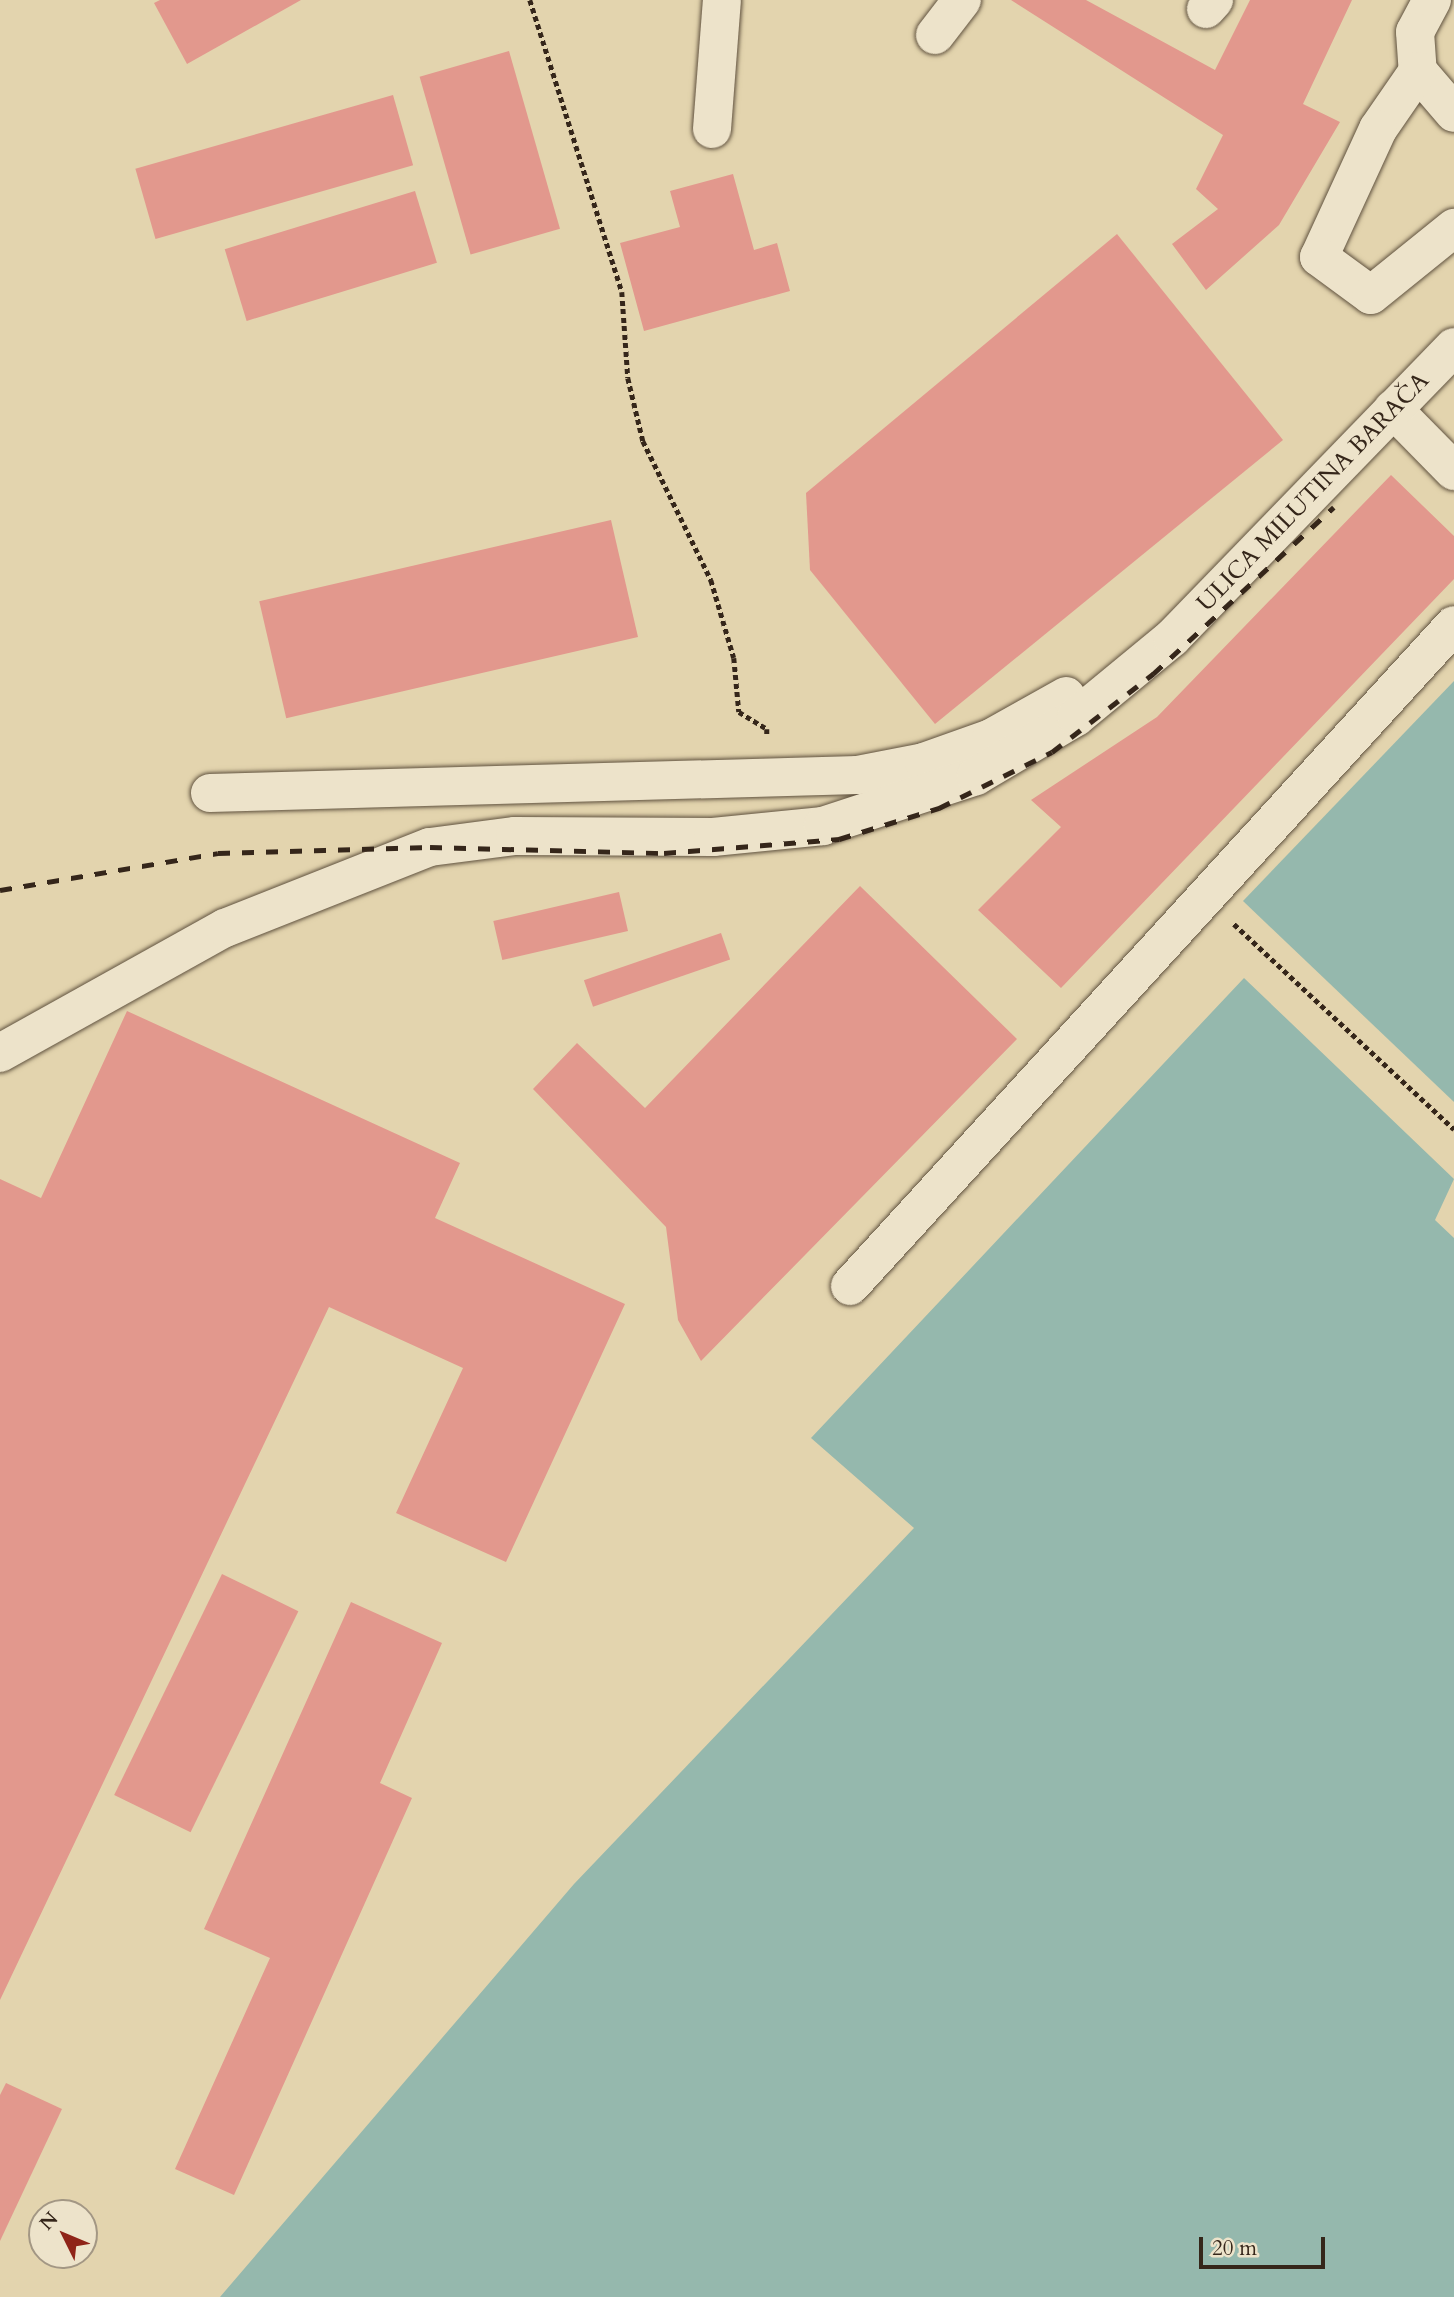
<!DOCTYPE html>
<meta charset="utf-8">
<style>
body{margin:0}
#map{position:relative;width:1454px;height:2297px;overflow:hidden;background:#e3d4ae;font-family:Cardo,serif}
div>[style]{position:absolute}
[style*='--x']{left:calc(var(--x)*1px);top:calc(var(--y)*1px);width:calc(var(--w)*1px);rotate:calc(var(--a)*1deg)}
.water>*{inset:0;background:#95b8ad}
.building>*{inset:0;background:#e2988d;transform-origin:0 0}
.path>*{height:4.5px;margin-top:-2.25px;transform-origin:0;background:repeating-linear-gradient(90deg,#35261a 0 5px,transparent 0 8.5px)}
.roads{filter:drop-shadow(0 0 2px #60523f) drop-shadow(0 0 2px #60523f)}
.minor>*{height:38px;margin:-19px;padding:0 19px;transform-origin:19px;border-radius:19px;background:#ede3ca}
.rail>*{height:5px;margin-top:-2.5px;transform-origin:0;background:repeating-linear-gradient(90deg,#35261a 0 12px,transparent 0 24px)}
span{translate:-50% -50%;white-space:nowrap;text-align:center;line-height:1.15;-webkit-text-stroke:5px #ede3ca;paint-order:stroke}
.street-label{font-size:24px;color:#35261a}
.north{position:absolute;left:28px;top:2199px;width:70px;height:70px;box-sizing:border-box;background:#ede3ca;border:2px solid #a39784;border-radius:50%;rotate:313deg;font-size:19px;font-weight:700;line-height:28px;text-align:center;color:#35261a}
.north::after{content:'';display:block;margin:auto;width:24px;height:32px;background:#8f2418;clip-path:polygon(50% 0,100% 100%,50% 72%,0 100%)}
.scale{position:absolute;left:1199px;top:2237px;width:126px;height:32px;box-sizing:border-box;border:4px solid #35261a;border-top:0;padding-left:9px;font-size:21px;line-height:24px;white-space:nowrap;color:#35261a;-webkit-text-stroke:5px #ede3ca;paint-order:stroke}
</style>
<div id="map">
<div class="water">
<i style="clip-path:polygon(1454px 681px,1454px 1102px,1243px 901px)"></i>
<i style="clip-path:polygon(1244px 978px,1454px 1179px,1435px 1220px,1454px 1238px,1454px 2297px,220px 2297px,574px 1884px,914px 1528px,811px 1438px)"></i>
</div>
<div class="building">
<i style="clip-path:polygon(160px 0,301px 0,187px 64px,154px 3px)"></i>
<i style="clip-path:polygon(1011px 0,1086px 0,1215px 70px,1250px 0,1352px 0,1303px 104px,1340px 122px,1279px 225px,1206px 290px,1172px 244px,1218px 209px,1196px 189px,1223px 135px)"></i>
<i style="left:509px;top:51px;width:185px;height:93px;rotate:74deg"></i>
<i style="left:393px;top:95px;width:73px;height:268px;rotate:74deg"></i>
<i style="clip-path:polygon(733px 174px,754px 250px,777px 243px,790px 291px,644px 331px,620px 243px,680px 227px,670px 191px)"></i>
<i style="left:415px;top:191px;width:75px;height:199px;rotate:73deg"></i>
<i style="clip-path:polygon(1117px 234px,1283px 440px,935px 724px,810px 570px,806px 493px)"></i>
<i style="clip-path:polygon(1391px 475px,1454px 536px,1454px 579px,1061px 988px,978px 910px,1061px 827px,1031px 800px,1157px 717px)"></i>
<i style="left:611px;top:520px;width:120px;height:361px;rotate:77deg"></i>
<i style="clip-path:polygon(860px 886px,1017px 1039px,701px 1361px,678px 1320px,666px 1227px,533px 1089px,577px 1043px,645px 1108px)"></i>
<i style="left:619px;top:892px;width:40px;height:129px;rotate:77deg"></i>
<i style="left:721px;top:933px;width:28px;height:145px;rotate:71deg"></i>
<i style="clip-path:polygon(127px 1011px,460px 1163px,435px 1218px,625px 1304px,506px 1562px,396px 1513px,463px 1368px,329px 1307px,0 2000px,0 1179px,41px 1198px)"></i>
<i style="left:222px;top:1574px;width:85px;height:246px;rotate:26deg"></i>
<i style="clip-path:polygon(351px 1602px,442px 1643px,380px 1783px,412px 1798px,234px 2195px,175px 2169px,270px 1958px,204px 1929px)"></i>
<i style="clip-path:polygon(6px 2083px,62px 2109px,0 2241px,0 2095px)"></i>
</div>
<div class="path">
<i style="--x:530;--y:0;--w:306;--a:72.5"></i>
<i style="--x:622;--y:292;--w:86;--a:86"></i>
<i style="--x:628;--y:378;--w:65;--a:76.6"></i>
<i style="--x:643;--y:441;--w:155;--a:63.9"></i>
<i style="--x:711;--y:580;--w:81;--a:73.6"></i>
<i style="--x:734;--y:658;--w:54;--a:84.7"></i>
<i style="--x:739;--y:712;--w:33;--a:31"></i>
<i style="--x:767;--y:729;--w:8;--a:90"></i>
<i style="--x:1234;--y:924;--w:301;--a:43"></i>
</div>
<div class="roads">
<div class="minor">
<i style="--x:1432;--y:0;--w:36;--a:118"></i>
<i style="--x:1415;--y:32;--w:39;--a:86"></i>
<i style="--x:1418;--y:71;--w:55;--a:49.4"></i>
<i style="--x:1206;--y:9;--w:12;--a:-48"></i>
<i style="--x:935;--y:35;--w:44;--a:-52.4"></i>
<i style="--x:1418;--y:71;--w:70;--a:124.6"></i>
<i style="--x:1378;--y:129;--w:141;--a:114.7"></i>
<i style="--x:1319;--y:257;--w:64;--a:36.2"></i>
<i style="--x:1371;--y:295;--w:107;--a:-38.9"></i>
<i style="--x:712;--y:129;--w:129;--a:-85.6"></i>
<i style="--x:1393;--y:409;--w:87;--a:45.5"></i>
<i style="--x:210;--y:793;--w:648;--a:-1.59"></i>
<i style="--x:858;--y:775;--w:67;--a:-11.1"></i>
<i style="--x:924;--y:762;--w:71;--a:-19.7"></i>
<i style="--x:991;--y:738;--w:86;--a:-29.2"></i>
<i style="--x:0;--y:1053;--w:257;--a:-29.1"></i>
<i style="--x:225;--y:928;--w:220;--a:-21.6"></i>
<i style="--x:430;--y:847;--w:86;--a:-7.4"></i>
<i style="--x:515;--y:836;--w:198;--a:0.3"></i>
<i style="--x:713;--y:837;--w:111;--a:-5.7"></i>
<i style="--x:823;--y:826;--w:161;--a:-18.1"></i>
<i style="--x:976;--y:776;--w:116;--a:-30.5"></i>
<i style="--x:1076;--y:717;--w:124;--a:-39.5"></i>
<i style="--x:1172;--y:638;--w:405;--a:-45.9"></i>
<i style="--x:850;--y:1286;--w:895;--a:-47.58"></i>
</div>
</div>
<div class="rail">
<i style="--x:0;--y:890;--w:221;--a:-9.6"></i>
<i style="--x:218;--y:853;--w:212;--a:-1.6"></i>
<i style="--x:430;--y:847;--w:234;--a:1.5"></i>
<i style="--x:664;--y:853;--w:176;--a:-4.6"></i>
<i style="--x:839;--y:839;--w:105;--a:-17.2"></i>
<i style="--x:939;--y:808;--w:126;--a:-26.4"></i>
<i style="--x:1052;--y:752;--w:128;--a:-37.7"></i>
<i style="--x:1153;--y:674;--w:246;--a:-42.7"></i>
</div>
<div class="street-label">
<span style="left:1313px;top:492px;rotate:-46deg">ULICA MILUTINA BARAČA</span>
</div>
<div class="north">N</div>
<div class="scale">20 m</div>
</div>
